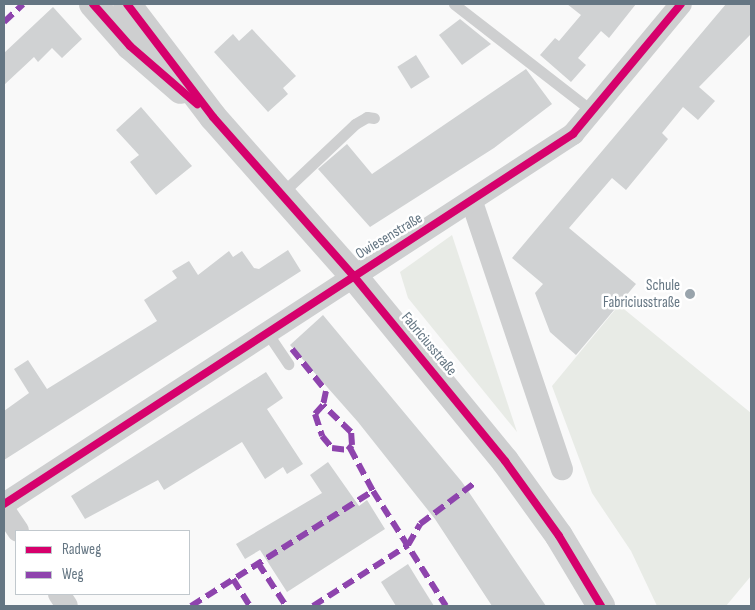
<!DOCTYPE html>
<meta charset="utf-8">
<style>
body{margin:0}
#map{position:relative;width:755px;height:610px;overflow:hidden;background:#f9f9f9;font-family:"Sofia Sans Condensed",sans-serif}
div>[style]{position:absolute}
[style*='--x']{left:calc(var(--x)*1px);top:calc(var(--y)*1px);width:calc(var(--w)*1px);rotate:calc(var(--a)*1deg)}
.green>*{inset:0;background:#e8ebe6}
.building>*{inset:0;background:#d0d2d3;transform-origin:0 0}
.service>*{height:11px;margin:-5.5px;padding:0 5.5px;transform-origin:5.5px;border-radius:5.5px;background:#cecfd0}
.minor>*{height:22px;margin:-11px;padding:0 11px;transform-origin:11px;border-radius:11px;background:#cecfd0}
.tertiary>*{height:28px;margin:-14px;padding:0 14px;transform-origin:14px;border-radius:14px;background:#cecfd0}
.quiet>*{height:6px;margin-top:-3px;transform-origin:0;background:repeating-linear-gradient(90deg,#8e44ad 0 12px,transparent 0 18px)}
.cycleway>*{height:8px;margin:-4px;padding:0 4px;transform-origin:4px;border-radius:4px;background:#d6006c}
.dots>*{width:14px;height:14px;translate:-50% -50%;box-sizing:border-box;border:2px solid #fff;border-radius:50%}
span{translate:-50% -50%;white-space:nowrap;text-align:center;line-height:1.15;-webkit-text-stroke:5px #fff;paint-order:stroke}
.street-label{font-size:15px;color:#657683}
.poi-label{font-size:15px;color:#657683}
.right{translate:-100% -50%;text-align:right}
.frame{position:absolute;inset:0;border:5px solid #657683;pointer-events:none}
.legend{position:absolute;left:15px;top:530px;width:175px;height:65px;box-sizing:border-box;background:#fff;border:1px solid #c1c8cd;margin:0;padding:6px 9px;list-style:none;font-size:15px;color:#657683}
.legend li{display:flex;align-items:center;gap:10px;height:25px}
.legend b{width:25px;border:1px solid #c1c8cd}
</style>
<div id="map">
<div class="green">
<i style="clip-path:polygon(452px 235px,517px 432px,408px 298px,400px 272px)"></i>
<i style="clip-path:polygon(619px 305px,751px 413px,751px 576px,726px 606px,657px 606px,631px 551px,592px 493px,552px 386px)"></i>
</div>
<div class="building">
<i style="clip-path:polygon(567px 4px,636px 4px,609px 38px,601px 31px,578px 58px,586px 65px,571px 82px,540px 55px,555px 38px,559px 41px,581px 15px)"></i>
<i style="clip-path:polygon(726px 4px,751px 4px,751px 34px,699px 87px,715px 101px,698px 120px,683px 107px,662px 133px,668px 139px,626px 190px,612px 178px,569px 228px,636px 284px,576px 355px,550px 332px,535px 293px,543px 284px,512px 258px)"></i>
<i style="clip-path:polygon(53px 7px,82px 39px,62px 58px,52px 48px,38px 62px,34px 57px,4px 85px,4px 53px)"></i>
<i style="clip-path:polygon(460px 19px,491px 44px,462px 65px,439px 35px)"></i>
<i style="clip-path:polygon(252px 29px,296px 76px,283px 88px,288px 94px,268px 112px,214px 52px,233px 34px,239px 41px)"></i>
<i style="left:416px;top:55px;width:26px;height:22px;rotate:58deg"></i>
<i style="clip-path:polygon(526px 69px,552px 104px,494px 148px,370px 227px,318px 169px,347px 144px,372px 174px)"></i>
<i style="clip-path:polygon(141px 107px,192px 166px,156px 195px,130px 162px,139px 155px,116px 130px)"></i>
<i style="clip-path:polygon(288px 250px,301px 271px,4px 460px,4px 411px,29px 393px,14px 369px,28px 360px,47px 389px,157px 321px,144px 300px,177px 278px,172px 271px,189px 261px,198px 275px,229px 251px,233px 257px,242px 251px,254px 268px,259px 269px)"></i>
<i style="clip-path:polygon(323px 315px,462px 482px,546px 606px,492px 606px,435px 519px,358px 422px,290px 345px)"></i>
<i style="clip-path:polygon(266px 372px,283px 398px,267px 409px,303px 464px,287px 474px,283px 467px,265px 479px,242px 442px,164px 490px,158px 480px,85px 519px,71px 496px)"></i>
<i style="clip-path:polygon(328px 462px,359px 506px,367px 500px,385px 529px,287px 592px,260px 550px,245px 559px,236px 544px,322px 493px,310px 475px)"></i>
<i style="clip-path:polygon(408px 564px,419px 582px,434px 606px,396px 606px,381px 582px)"></i>
</div>
<div class="service">
<i style="--x:454;--y:4;--w:175;--a:37.8"></i>
<i style="--x:281;--y:194;--w:102;--a:-43.4"></i>
<i style="--x:355;--y:124;--w:14;--a:-30"></i>
<i style="--x:367;--y:117;--w:7;--a:8"></i>
<i style="--x:266;--y:331;--w:40;--a:56"></i>
</div>
<div class="minor">
<i style="--x:472;--y:202;--w:282;--a:71.4"></i>
<i style="--x:4;--y:504;--w:679;--a:-33.03"></i>
<i style="--x:573;--y:134;--w:169;--a:-50.3"></i>
<i style="--x:4;--y:510;--w:25;--a:56"></i>
<i style="--x:59;--y:594;--w:14;--a:56"></i>
</div>
<div class="tertiary">
<i style="--x:93;--y:4;--w:56;--a:48.6"></i>
<i style="--x:130;--y:46;--w:67;--a:40.8"></i>
<i style="--x:127;--y:4;--w:142;--a:52.7"></i>
<i style="--x:213;--y:117;--w:210;--a:48.5"></i>
<i style="--x:352;--y:274;--w:242;--a:50.7"></i>
<i style="--x:505;--y:461;--w:92;--a:54.2"></i>
<i style="--x:559;--y:536;--w:82;--a:59"></i>
</div>
<div class="quiet">
<i style="--x:4;--y:22;--w:26;--a:-43"></i>
<i style="--x:292;--y:349;--w:54;--a:51"></i>
<i style="--x:326;--y:391;--w:14;--a:102"></i>
<i style="--x:323;--y:405;--w:12;--a:132"></i>
<i style="--x:315;--y:414;--w:23;--a:72"></i>
<i style="--x:322;--y:436;--w:16;--a:50"></i>
<i style="--x:332;--y:448;--w:16;--a:7"></i>
<i style="--x:348;--y:450;--w:6;--a:-51"></i>
<i style="--x:352;--y:445;--w:13;--a:-94"></i>
<i style="--x:351;--y:432;--w:39;--a:-136"></i>
<i style="--x:350;--y:448;--w:49;--a:61.9"></i>
<i style="--x:258;--y:563;--w:51;--a:56.9"></i>
<i style="--x:233;--y:579;--w:32;--a:58"></i>
<i style="--x:191;--y:606;--w:215;--a:-32.3"></i>
<i style="--x:373;--y:491;--w:136;--a:57.6"></i>
<i style="--x:313;--y:606;--w:113;--a:-32.7"></i>
<i style="--x:408;--y:545;--w:24;--a:-60"></i>
<i style="--x:420;--y:524;--w:70;--a:-36.9"></i>
</div>
<div class="cycleway">
<i style="--x:93;--y:4;--w:56;--a:48.6"></i>
<i style="--x:130;--y:46;--w:89;--a:40.9"></i>
<i style="--x:127;--y:4;--w:142;--a:52.7"></i>
<i style="--x:213;--y:117;--w:210;--a:48.5"></i>
<i style="--x:352;--y:274;--w:242;--a:50.7"></i>
<i style="--x:505;--y:461;--w:92;--a:54.2"></i>
<i style="--x:559;--y:536;--w:82;--a:59"></i>
<i style="--x:4;--y:504;--w:679;--a:-33.03"></i>
<i style="--x:573;--y:134;--w:169;--a:-50.3"></i>
</div>
<div class="dots">
<i style="left:690px;top:294px;background:#99a4ac"></i>
</div>
<div class="street-label">
<span style="left:389px;top:236px;rotate:-31deg">Owiesenstraße</span>
<span style="left:429px;top:344px;rotate:50deg">Fabriciusstraße</span>
</div>
<div class="poi-label">
<span class="right" style="left:680px;top:294px">Schule<br>Fabriciusstraße</span>
</div>
<div class="frame"></div>
<ul class="legend">
<li><b style="height:6px;background:#d6006c"></b>Radweg</li>
<li><b style="height:6px;background:#8e44ad"></b>Weg</li>
</ul>
</div>
